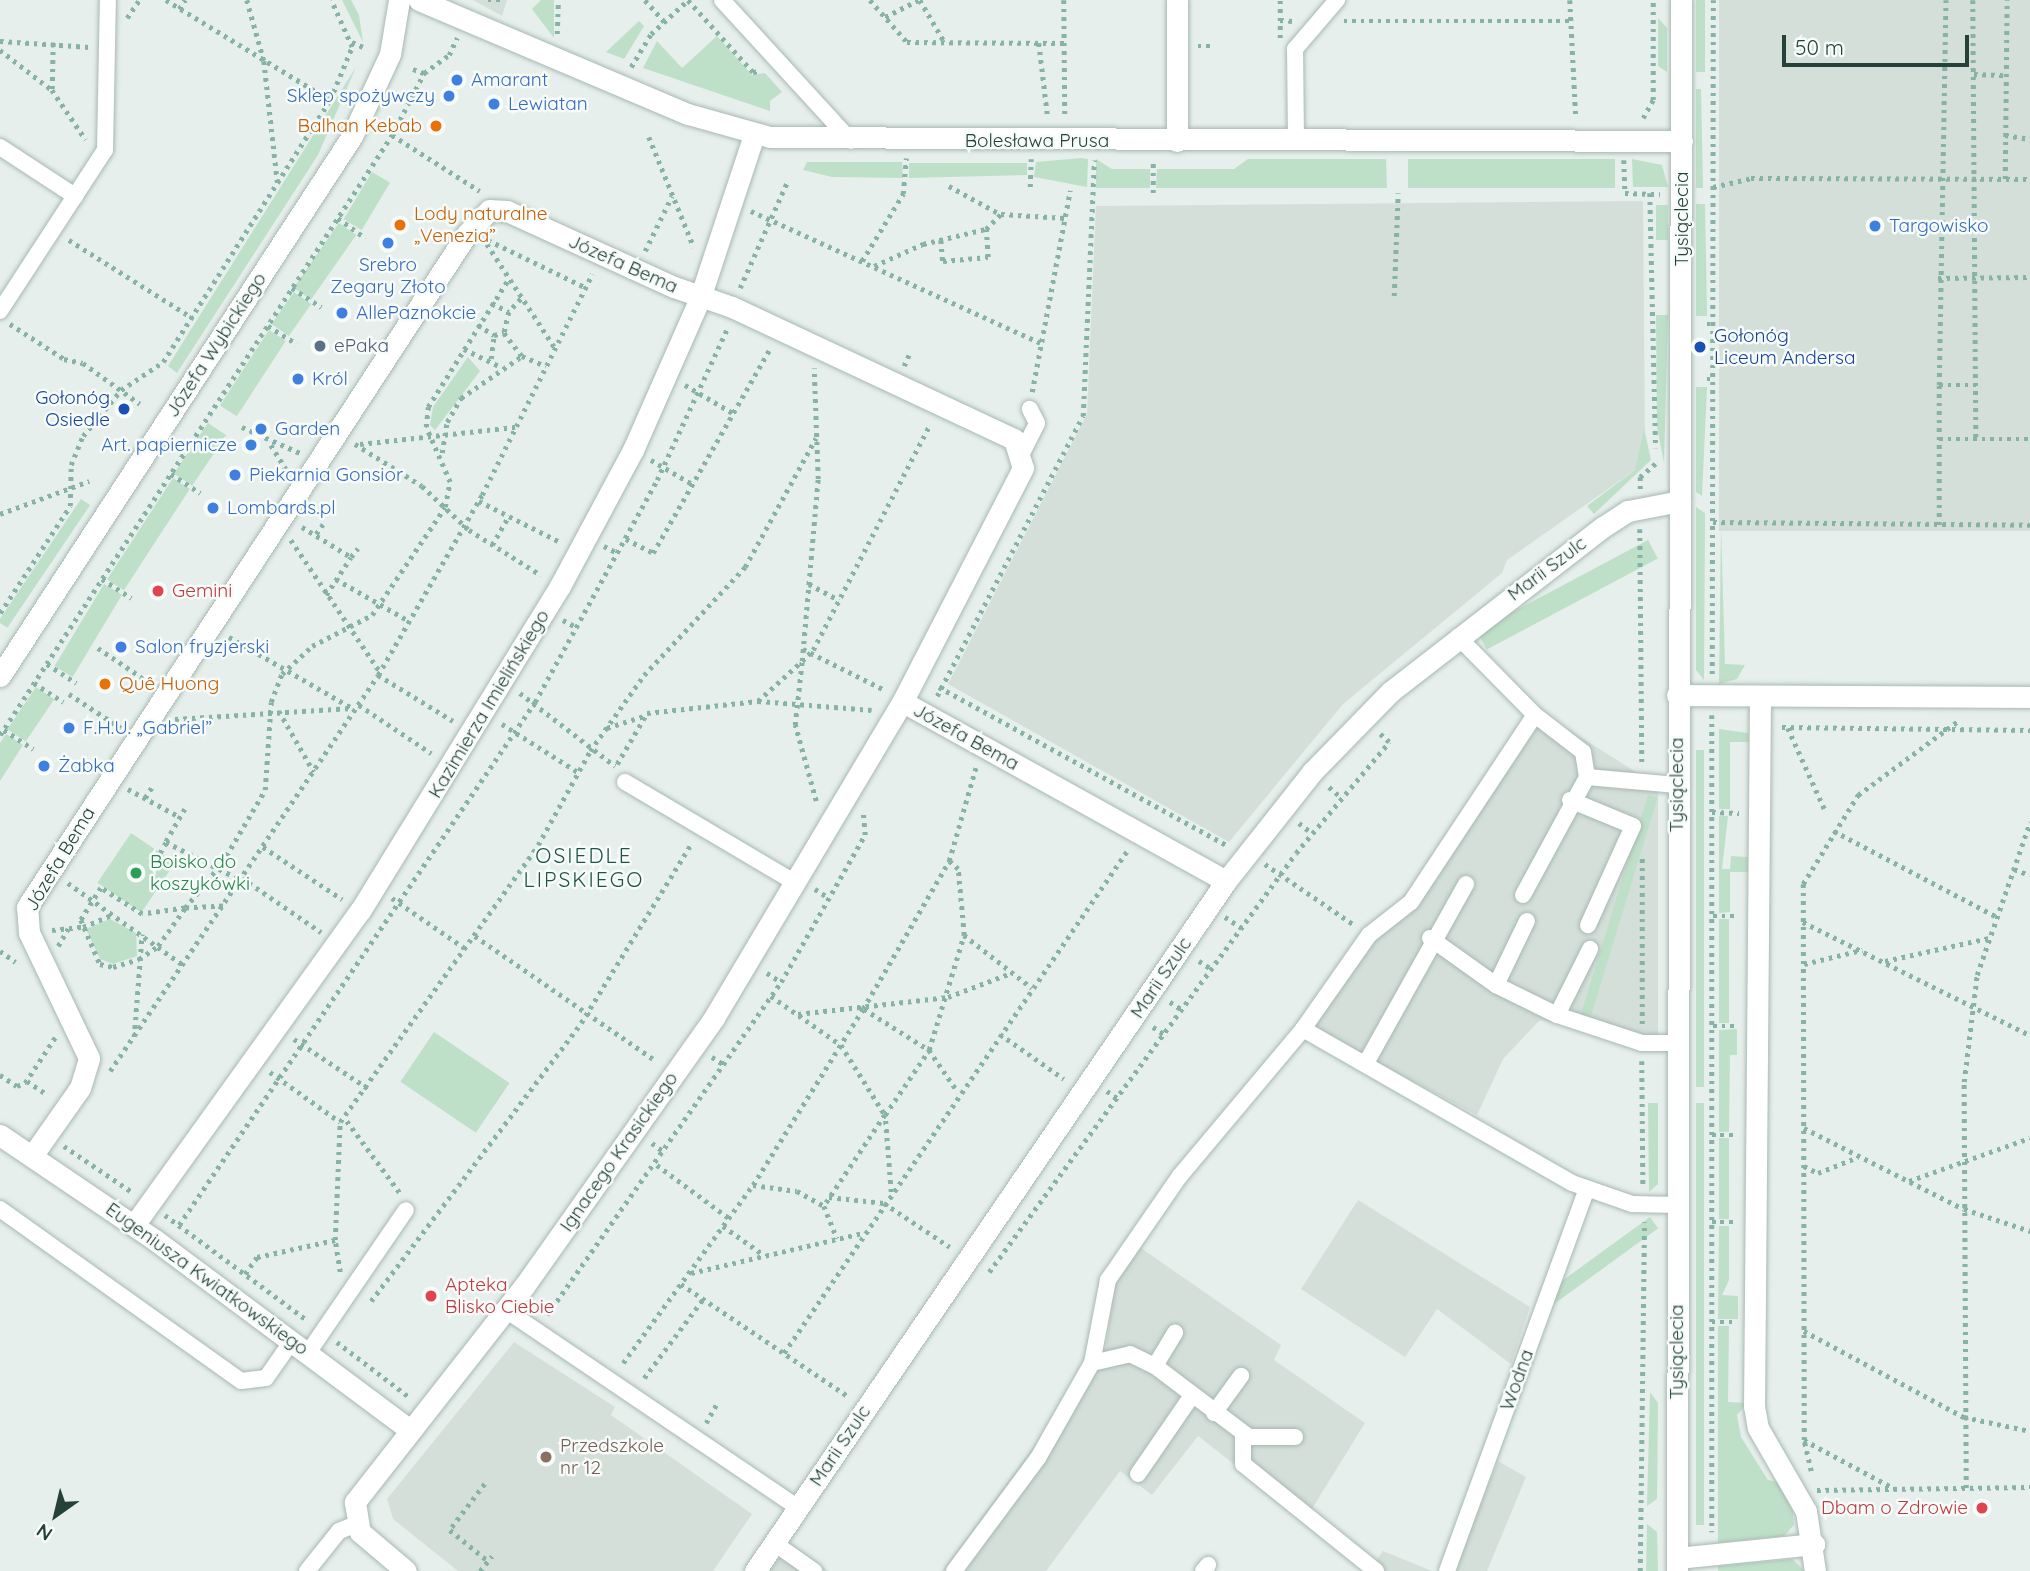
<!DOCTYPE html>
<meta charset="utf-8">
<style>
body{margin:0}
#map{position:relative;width:2030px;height:1571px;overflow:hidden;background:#e6efeb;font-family:Quicksand,sans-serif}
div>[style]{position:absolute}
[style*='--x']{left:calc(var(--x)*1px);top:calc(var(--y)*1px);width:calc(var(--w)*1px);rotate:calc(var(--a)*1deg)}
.built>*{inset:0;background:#d4dfda;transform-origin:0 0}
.green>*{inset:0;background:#bfe0c8;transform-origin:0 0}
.path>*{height:4.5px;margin-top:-2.25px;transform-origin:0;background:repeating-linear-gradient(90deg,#86b3a5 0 3.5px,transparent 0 8.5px)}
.roads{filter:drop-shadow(0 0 2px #a8b8b2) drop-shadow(0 0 2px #a8b8b2)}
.service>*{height:16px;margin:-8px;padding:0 8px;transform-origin:8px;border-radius:8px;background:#fff}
.minor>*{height:21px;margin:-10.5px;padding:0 10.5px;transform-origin:10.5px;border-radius:10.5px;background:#fff}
.tertiary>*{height:21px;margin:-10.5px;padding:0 10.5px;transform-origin:10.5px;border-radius:10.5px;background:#fff}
.dots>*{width:19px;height:19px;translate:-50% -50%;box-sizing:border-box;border:4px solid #f7fbf9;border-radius:50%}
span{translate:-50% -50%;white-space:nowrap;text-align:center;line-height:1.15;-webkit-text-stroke:5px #f7fbf9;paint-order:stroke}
.shop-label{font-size:19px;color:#366cbe}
.left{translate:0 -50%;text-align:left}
.right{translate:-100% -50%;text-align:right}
.food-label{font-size:19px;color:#c56008}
.street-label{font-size:19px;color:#24423a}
.transit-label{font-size:19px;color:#164399}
.service-label{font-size:19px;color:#4e5e75}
.health-label{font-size:19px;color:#be3a42}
.leisure-label{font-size:19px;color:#27864d}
.education-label{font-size:19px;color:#785e54}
.neighbourhood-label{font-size:21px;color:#1f5548;letter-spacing:2px}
.north{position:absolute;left:21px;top:1480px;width:70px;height:70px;-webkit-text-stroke:5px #f7fbf9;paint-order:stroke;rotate:214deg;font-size:19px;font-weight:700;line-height:28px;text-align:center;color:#24423a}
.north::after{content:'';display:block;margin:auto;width:24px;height:32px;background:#24423a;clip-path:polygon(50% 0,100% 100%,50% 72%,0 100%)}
.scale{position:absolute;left:1782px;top:35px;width:187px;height:32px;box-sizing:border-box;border:4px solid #24423a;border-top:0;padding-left:9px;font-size:21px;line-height:24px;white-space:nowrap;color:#24423a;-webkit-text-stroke:5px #f7fbf9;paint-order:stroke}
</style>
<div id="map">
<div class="built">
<i style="clip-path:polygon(473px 0,507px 0,502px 16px)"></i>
<i style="left:1719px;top:0;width:311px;height:531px"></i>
<i style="clip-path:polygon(1643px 201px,1645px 444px,1635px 470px,1507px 560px,1502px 573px,1343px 704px,1229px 842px,948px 684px,1087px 414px,1096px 206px)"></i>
<i style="clip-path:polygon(1536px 709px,1658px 786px,1658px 1042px,1540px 1020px,1503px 1059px,1477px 1115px,1311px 1028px)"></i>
<i style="clip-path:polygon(1358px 1200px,1530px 1307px,1511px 1364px,1437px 1309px,1405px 1357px,1301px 1289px)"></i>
<i style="clip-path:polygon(1135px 1244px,1281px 1345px,1274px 1360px,1365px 1423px,1305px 1520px,1198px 1436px,1152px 1495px,1120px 1471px,1046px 1571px,942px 1571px,1106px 1348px,1116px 1270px)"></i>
<i style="clip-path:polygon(514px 1342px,615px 1407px,611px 1415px,752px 1514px,713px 1571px,458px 1571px,393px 1519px,387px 1499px)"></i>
<i style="clip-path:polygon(1498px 1461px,1526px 1477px,1487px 1571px,1453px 1571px)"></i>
<i style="clip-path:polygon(789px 1543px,829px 1571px,770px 1571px)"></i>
<i style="clip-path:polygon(1383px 1551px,1432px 1571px,1369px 1571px)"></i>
</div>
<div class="green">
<i style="clip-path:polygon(342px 0,351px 0,359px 15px,363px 42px)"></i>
<i style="clip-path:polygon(541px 0,554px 0,554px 38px,532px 9px)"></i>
<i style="left:1696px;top:0;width:9px;height:72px"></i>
<i style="clip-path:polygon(1658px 18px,1667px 28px,1667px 72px,1658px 66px)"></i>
<i style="clip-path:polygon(639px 21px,644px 26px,624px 59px,606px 52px)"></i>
<i style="clip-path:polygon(717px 36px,752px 75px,765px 73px,782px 92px,770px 101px,770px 111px,643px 68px,657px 41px,682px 68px)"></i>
<i style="clip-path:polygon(356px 67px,318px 155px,177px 373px,168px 366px)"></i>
<i style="clip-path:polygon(1696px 89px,1701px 89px,1703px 188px,1696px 188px)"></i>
<i style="clip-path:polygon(1081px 158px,1088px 159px,1087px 187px,1034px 177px,1036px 162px)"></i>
<i style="clip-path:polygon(1096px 159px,1112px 169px,1150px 169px,1150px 188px,1096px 188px)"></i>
<i style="clip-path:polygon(1248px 159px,1386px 159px,1387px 188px,1156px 188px,1157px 169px,1234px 169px)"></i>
<i style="left:1408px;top:159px;width:207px;height:29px"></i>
<i style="clip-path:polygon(1632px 159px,1662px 165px,1668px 187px,1633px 187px)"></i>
<i style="clip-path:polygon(807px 162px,902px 162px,903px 178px,832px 177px,803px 170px)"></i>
<i style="clip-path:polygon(909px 163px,1027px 163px,1027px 175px,909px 178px)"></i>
<i style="left:372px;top:172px;width:21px;height:55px;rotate:31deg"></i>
<i style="clip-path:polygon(1696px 204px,1705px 204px,1707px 316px,1696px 316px)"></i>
<i style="left:1668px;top:205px;width:35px;height:12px;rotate:90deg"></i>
<i style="left:339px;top:223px;width:21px;height:79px;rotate:35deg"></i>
<i style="left:294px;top:292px;width:21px;height:39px;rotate:35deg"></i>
<i style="clip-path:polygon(1656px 315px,1668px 315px,1664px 463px,1657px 427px)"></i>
<i style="left:269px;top:330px;width:20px;height:90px;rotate:33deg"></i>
<i style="clip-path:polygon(468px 357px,480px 371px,435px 430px,430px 425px,433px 407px)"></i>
<i style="clip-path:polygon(1696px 387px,1707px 387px,1702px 496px,1696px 492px)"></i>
<i style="left:208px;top:423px;width:22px;height:61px;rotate:34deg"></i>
<i style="clip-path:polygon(1644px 428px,1651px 460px,1594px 514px,1587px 506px,1635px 470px)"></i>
<i style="left:173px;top:478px;width:20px;height:121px;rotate:33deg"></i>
<i style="left:81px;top:499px;width:11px;height:148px;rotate:34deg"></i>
<i style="clip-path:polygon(1696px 507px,1705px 513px,1704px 680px,1696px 670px)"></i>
<i style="clip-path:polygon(1721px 526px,1725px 664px,1745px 665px,1737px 679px,1719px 684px)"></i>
<i style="left:1648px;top:540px;width:21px;height:194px;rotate:62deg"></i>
<i style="left:104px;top:584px;width:21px;height:96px;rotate:31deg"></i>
<i style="left:36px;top:687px;width:22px;height:51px;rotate:34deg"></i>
<i style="clip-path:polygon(1719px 729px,1748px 733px,1749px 742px,1730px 742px,1730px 809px,1719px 809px)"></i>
<i style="clip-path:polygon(6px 734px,23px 745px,0 781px,0 743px)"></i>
<i style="left:1696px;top:750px;width:8px;height:337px"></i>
<i style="left:1648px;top:795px;width:10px;height:236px;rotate:17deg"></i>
<i style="clip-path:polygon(1719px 816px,1728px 816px,1722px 869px,1730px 869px,1731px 856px,1748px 857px,1748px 872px,1730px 872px,1730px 912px,1719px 913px)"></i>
<i style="left:131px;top:833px;width:53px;height:60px;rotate:34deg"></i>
<i style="clip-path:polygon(110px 919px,136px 933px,137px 956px,113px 964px,100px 959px,86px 929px)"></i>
<i style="left:1719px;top:919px;width:10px;height:104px"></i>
<i style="clip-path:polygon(1737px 1029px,1737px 1055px,1730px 1055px,1729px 1132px,1719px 1132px,1719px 1030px)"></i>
<i style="left:434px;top:1032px;width:91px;height:60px;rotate:34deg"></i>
<i style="clip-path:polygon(1648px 1103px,1658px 1103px,1658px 1184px,1649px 1192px)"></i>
<i style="left:1696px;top:1103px;width:8px;height:422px"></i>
<i style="left:1719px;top:1138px;width:10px;height:81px"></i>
<i style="left:1650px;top:1217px;width:14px;height:133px;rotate:54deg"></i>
<i style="clip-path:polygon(1719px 1226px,1729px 1226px,1729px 1280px,1722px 1295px,1738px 1296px,1738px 1319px,1718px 1319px)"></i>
<i style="clip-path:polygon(1718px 1326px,1729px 1326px,1728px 1402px,1747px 1403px,1737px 1415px,1741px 1437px,1768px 1480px,1782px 1483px,1792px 1505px,1794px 1525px,1784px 1536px,1718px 1543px)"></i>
<i style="clip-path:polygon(1650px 1392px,1658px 1403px,1657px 1499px,1647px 1506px)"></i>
<i style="clip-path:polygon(1647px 1524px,1657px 1532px,1658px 1571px,1646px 1571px)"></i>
<i style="clip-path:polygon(1792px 1559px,1805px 1571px,1718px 1571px,1718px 1566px)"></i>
</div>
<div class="path">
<i style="--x:166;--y:0;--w:192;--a:31.4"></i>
<i style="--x:247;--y:0;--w:63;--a:74.4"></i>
<i style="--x:264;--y:61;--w:125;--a:83.6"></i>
<i style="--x:488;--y:0;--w:16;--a:0"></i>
<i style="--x:645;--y:0;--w:30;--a:48"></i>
<i style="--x:688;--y:0;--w:97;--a:47.9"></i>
<i style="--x:753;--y:72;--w:7;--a:-8"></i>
<i style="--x:870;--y:0;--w:56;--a:48.6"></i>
<i style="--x:907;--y:42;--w:158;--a:0.4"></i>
<i style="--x:920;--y:0;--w:50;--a:59.8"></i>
<i style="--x:1064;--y:0;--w:118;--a:89.5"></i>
<i style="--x:1570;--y:0;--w:118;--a:87.1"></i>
<i style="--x:1973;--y:0;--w:439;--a:89.6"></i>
<i style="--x:179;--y:9;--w:11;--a:-56"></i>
<i style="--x:885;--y:17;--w:37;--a:-27"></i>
<i style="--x:127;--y:18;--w:22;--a:-56"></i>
<i style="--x:1280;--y:20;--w:13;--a:4"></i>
<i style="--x:1344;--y:21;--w:227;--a:0"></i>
<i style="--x:557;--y:34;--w:34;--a:-88"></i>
<i style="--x:1280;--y:38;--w:38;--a:-90"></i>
<i style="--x:0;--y:41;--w:90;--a:3.8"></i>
<i style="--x:352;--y:42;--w:12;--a:24"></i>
<i style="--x:1039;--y:43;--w:76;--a:83.2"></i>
<i style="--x:1198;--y:46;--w:17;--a:0"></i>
<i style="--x:0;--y:50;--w:66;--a:37.6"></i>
<i style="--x:52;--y:90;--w:60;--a:55.8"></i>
<i style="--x:631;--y:67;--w:39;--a:-59"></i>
<i style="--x:651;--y:34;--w:50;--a:-42.6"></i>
<i style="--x:413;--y:69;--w:12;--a:20"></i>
<i style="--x:1974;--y:74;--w:33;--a:2"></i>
<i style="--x:52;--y:89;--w:47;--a:-88.8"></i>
<i style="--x:1643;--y:118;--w:21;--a:-61"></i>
<i style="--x:1653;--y:100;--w:100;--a:-90"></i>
<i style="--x:392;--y:135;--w:104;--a:32.5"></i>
<i style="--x:2005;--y:135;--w:25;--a:9"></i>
<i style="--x:649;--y:137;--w:119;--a:67.8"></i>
<i style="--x:1624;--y:160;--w:33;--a:88"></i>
<i style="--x:1625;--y:193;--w:35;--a:2"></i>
<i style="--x:2005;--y:179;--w:179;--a:-89.4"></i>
<i style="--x:949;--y:186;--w:58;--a:28.8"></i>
<i style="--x:1030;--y:187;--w:28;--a:-88"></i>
<i style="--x:1713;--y:187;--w:39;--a:-13"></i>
<i style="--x:1751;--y:178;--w:279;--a:0.2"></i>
<i style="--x:1153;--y:193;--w:34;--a:-90"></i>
<i style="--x:1650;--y:193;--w:255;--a:88.7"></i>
<i style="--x:751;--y:211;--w:318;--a:24.5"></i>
<i style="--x:338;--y:218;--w:34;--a:36"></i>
<i style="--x:69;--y:240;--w:146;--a:32.2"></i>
<i style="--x:488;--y:240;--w:108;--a:25.9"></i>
<i style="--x:941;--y:240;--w:21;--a:85"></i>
<i style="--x:943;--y:261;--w:45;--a:-5.1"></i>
<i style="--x:988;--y:257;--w:28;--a:-94"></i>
<i style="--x:487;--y:244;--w:124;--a:56.8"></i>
<i style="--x:645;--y:251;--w:61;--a:-63.9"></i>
<i style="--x:862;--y:261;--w:79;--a:-58.5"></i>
<i style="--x:903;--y:194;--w:36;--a:-85"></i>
<i style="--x:874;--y:266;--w:54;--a:-24.2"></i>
<i style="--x:923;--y:244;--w:65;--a:-13.4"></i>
<i style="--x:986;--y:229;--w:21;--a:-45"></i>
<i style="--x:1001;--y:214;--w:65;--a:3.5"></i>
<i style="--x:1938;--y:278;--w:92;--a:-0.6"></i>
<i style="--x:292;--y:288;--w:35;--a:33"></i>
<i style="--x:740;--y:288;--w:118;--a:-66"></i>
<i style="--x:1394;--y:296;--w:103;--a:-87.8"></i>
<i style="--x:521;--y:299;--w:18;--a:133"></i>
<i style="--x:509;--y:312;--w:22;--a:103"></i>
<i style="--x:504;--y:333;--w:29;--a:52"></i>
<i style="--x:522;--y:356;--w:26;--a:23"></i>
<i style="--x:492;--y:303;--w:19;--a:28"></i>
<i style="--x:10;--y:324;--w:64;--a:32.9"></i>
<i style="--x:64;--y:359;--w:19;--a:12"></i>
<i style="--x:83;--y:363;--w:70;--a:35.7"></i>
<i style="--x:1707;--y:324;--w:8;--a:0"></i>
<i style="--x:478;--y:325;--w:19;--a:32"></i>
<i style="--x:494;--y:335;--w:10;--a:-11"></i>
<i style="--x:268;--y:326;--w:34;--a:32"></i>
<i style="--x:464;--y:349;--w:39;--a:26"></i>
<i style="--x:491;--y:359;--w:24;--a:-83"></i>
<i style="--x:904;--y:366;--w:12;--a:-66"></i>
<i style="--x:1707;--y:379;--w:8;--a:0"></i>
<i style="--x:685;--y:385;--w:56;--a:30.3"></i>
<i style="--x:1939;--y:385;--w:385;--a:-89"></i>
<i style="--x:1032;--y:392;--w:205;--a:-79.3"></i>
<i style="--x:242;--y:427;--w:64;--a:24.1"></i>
<i style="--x:1939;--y:439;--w:91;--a:0"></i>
<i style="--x:355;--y:444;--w:79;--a:32.1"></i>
<i style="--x:422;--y:486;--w:64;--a:43.1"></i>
<i style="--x:469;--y:530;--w:85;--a:32"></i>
<i style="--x:360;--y:444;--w:156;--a:-6.3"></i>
<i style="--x:271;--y:445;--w:28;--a:58"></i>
<i style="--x:442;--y:453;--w:31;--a:-81"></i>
<i style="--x:447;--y:422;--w:28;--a:-60"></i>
<i style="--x:461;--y:398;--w:74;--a:-34.5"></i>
<i style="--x:651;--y:460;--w:48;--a:30.3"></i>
<i style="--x:171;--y:474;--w:35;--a:33"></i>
<i style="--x:1640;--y:489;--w:12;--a:-90"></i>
<i style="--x:1640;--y:477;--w:21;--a:-41"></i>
<i style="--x:479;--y:501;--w:91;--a:26.8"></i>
<i style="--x:0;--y:514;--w:95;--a:-20.3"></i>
<i style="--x:1713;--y:522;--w:317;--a:0.5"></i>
<i style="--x:1939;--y:525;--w:140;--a:-90"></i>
<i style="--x:1939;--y:385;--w:37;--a:0"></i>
<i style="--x:302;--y:527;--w:57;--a:31.5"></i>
<i style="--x:351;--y:557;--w:11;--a:-52"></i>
<i style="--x:1640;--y:529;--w:233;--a:89.5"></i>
<i style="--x:316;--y:534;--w:12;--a:-55"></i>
<i style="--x:626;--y:539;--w:30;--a:27"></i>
<i style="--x:653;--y:553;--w:237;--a:-60.2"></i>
<i style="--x:291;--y:540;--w:159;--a:56"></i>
<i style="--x:492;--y:545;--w:34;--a:-60"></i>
<i style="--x:604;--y:546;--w:16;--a:27"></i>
<i style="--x:102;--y:579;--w:35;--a:33"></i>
<i style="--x:336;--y:579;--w:84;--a:29.9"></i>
<i style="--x:809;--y:584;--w:34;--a:28"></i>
<i style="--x:326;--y:595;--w:45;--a:-56.7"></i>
<i style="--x:0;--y:613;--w:128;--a:-56.8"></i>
<i style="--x:70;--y:506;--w:41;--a:-88.6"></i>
<i style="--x:71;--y:465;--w:31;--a:-68"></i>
<i style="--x:83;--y:436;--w:60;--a:-50.4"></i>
<i style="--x:121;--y:390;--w:50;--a:-33.7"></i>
<i style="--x:163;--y:362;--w:311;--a:-57.5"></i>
<i style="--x:330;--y:100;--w:57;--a:-67.5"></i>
<i style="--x:352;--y:47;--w:51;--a:-114.1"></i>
<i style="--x:563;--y:620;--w:17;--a:28"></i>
<i style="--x:229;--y:637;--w:142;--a:30"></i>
<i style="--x:98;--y:648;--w:63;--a:33.9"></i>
<i style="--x:803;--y:649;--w:92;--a:26.6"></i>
<i style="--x:47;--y:664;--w:35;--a:33"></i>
<i style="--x:1712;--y:674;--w:674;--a:-89.91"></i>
<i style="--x:378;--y:675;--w:88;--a:31.5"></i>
<i style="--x:34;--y:683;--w:35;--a:33"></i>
<i style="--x:939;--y:687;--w:328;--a:28.8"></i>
<i style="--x:520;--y:693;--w:120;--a:37.5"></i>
<i style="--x:69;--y:694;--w:62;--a:33.2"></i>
<i style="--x:937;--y:696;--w:316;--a:-62.5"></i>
<i style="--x:1083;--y:416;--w:256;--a:-87.5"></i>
<i style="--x:758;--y:701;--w:59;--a:-42.3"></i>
<i style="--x:802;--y:661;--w:183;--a:-85"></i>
<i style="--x:818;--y:479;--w:111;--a:-92.1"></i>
<i style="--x:359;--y:705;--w:87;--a:33.7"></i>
<i style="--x:279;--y:711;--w:70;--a:60.2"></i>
<i style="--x:1712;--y:715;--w:817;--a:90"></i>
<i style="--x:175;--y:719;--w:177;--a:-3.6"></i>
<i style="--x:502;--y:724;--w:90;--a:32.3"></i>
<i style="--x:1782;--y:727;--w:248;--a:0.7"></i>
<i style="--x:607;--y:728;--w:40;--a:-18"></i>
<i style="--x:1788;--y:728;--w:90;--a:65.7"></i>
<i style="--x:4;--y:730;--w:35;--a:33"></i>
<i style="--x:0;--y:735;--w:717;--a:-56.84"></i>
<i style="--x:392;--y:135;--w:70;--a:-62.7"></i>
<i style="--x:424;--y:73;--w:31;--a:-36"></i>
<i style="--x:449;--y:55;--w:19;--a:-65"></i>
<i style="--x:617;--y:764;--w:59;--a:-59.5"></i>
<i style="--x:647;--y:713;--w:112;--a:-6.2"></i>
<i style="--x:758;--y:701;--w:114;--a:4.5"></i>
<i style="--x:1329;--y:787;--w:17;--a:40"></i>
<i style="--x:128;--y:789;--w:59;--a:28.3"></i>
<i style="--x:145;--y:798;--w:13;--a:-58"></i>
<i style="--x:816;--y:801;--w:79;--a:-105.4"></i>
<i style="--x:795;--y:725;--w:64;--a:-83.8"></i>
<i style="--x:802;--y:661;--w:16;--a:-45"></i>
<i style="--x:813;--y:650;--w:254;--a:-62.6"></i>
<i style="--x:185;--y:809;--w:38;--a:120"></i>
<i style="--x:166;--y:842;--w:84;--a:26.9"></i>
<i style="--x:1712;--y:812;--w:27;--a:2"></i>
<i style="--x:1299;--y:823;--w:16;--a:38"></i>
<i style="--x:1834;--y:831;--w:184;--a:27.8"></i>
<i style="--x:263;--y:847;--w:95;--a:33.4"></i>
<i style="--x:160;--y:853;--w:13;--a:-61"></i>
<i style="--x:1265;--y:864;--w:107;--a:34.3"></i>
<i style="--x:2014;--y:869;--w:17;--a:21"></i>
<i style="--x:242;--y:878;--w:96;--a:34.4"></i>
<i style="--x:68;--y:883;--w:141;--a:35.5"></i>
<i style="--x:815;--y:889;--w:17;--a:33"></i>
<i style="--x:392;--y:898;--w:90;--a:34.6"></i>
<i style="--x:223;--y:906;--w:38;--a:177"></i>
<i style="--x:185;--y:908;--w:43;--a:172.1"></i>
<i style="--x:142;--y:914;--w:49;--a:-147.6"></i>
<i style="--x:101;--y:888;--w:38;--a:122"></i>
<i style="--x:81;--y:920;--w:48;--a:66.6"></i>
<i style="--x:100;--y:964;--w:13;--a:13"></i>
<i style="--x:113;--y:967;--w:27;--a:-17"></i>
<i style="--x:139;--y:959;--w:23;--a:-34"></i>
<i style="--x:158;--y:946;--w:47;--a:-54.6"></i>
<i style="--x:185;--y:908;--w:58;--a:-50.6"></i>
<i style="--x:222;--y:863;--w:85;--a:-59.5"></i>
<i style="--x:265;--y:790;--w:88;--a:-86.1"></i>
<i style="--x:271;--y:702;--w:30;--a:-69"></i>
<i style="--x:282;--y:674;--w:41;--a:-43"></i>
<i style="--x:312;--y:646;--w:68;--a:-27.3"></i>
<i style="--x:372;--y:615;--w:130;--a:-55.9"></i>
<i style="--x:445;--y:507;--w:25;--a:-79"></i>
<i style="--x:450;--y:482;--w:60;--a:-113.6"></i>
<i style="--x:426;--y:427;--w:20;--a:-84"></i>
<i style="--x:428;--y:407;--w:150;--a:-57.8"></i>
<i style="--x:1713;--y:916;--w:23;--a:0"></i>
<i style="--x:1225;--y:917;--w:20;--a:33"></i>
<i style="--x:1803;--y:922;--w:254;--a:26.5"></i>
<i style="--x:52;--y:930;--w:31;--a:-6"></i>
<i style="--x:83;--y:927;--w:34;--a:-23"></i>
<i style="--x:964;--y:935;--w:86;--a:37.9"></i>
<i style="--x:475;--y:936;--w:220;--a:34.6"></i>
<i style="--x:58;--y:946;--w:20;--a:-60"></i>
<i style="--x:0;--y:951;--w:19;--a:35"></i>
<i style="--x:1199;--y:961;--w:17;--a:33"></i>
<i style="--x:1885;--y:961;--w:107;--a:-12.5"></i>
<i style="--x:1804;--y:964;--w:60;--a:-13.6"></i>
<i style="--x:767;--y:973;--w:17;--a:33"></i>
<i style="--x:771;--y:996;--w:85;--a:35"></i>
<i style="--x:841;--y:1045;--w:83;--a:57.8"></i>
<i style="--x:885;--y:1115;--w:110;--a:123.8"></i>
<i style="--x:824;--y:1206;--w:35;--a:68"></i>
<i style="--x:1170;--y:1002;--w:17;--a:33"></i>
<i style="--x:864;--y:1009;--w:77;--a:32.2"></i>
<i style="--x:929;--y:1050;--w:51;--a:55.4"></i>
<i style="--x:798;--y:1014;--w:151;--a:-6.5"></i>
<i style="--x:948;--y:997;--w:67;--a:-20.9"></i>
<i style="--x:1642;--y:1024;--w:170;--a:-90"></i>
<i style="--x:1713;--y:1026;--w:22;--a:0"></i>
<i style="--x:1153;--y:1027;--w:17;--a:33"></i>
<i style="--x:1000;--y:1034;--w:78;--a:35.1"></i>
<i style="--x:134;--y:1037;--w:103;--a:-85.6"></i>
<i style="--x:294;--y:1039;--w:90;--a:33.7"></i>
<i style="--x:712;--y:1057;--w:17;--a:33"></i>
<i style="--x:1642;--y:1061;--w:124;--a:89.5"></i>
<i style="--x:110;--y:1071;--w:478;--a:-55.9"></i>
<i style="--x:378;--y:675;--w:208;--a:-60"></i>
<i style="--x:482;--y:495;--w:247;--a:-63.5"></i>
<i style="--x:270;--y:1072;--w:86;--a:35.5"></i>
<i style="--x:0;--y:1075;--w:20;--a:33"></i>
<i style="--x:17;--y:1086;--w:9;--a:-21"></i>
<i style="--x:25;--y:1083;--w:56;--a:-56.6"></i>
<i style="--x:27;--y:1081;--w:25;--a:34"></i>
<i style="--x:1107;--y:1091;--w:16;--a:35"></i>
<i style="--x:347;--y:1121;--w:89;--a:53.6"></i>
<i style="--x:340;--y:1122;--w:340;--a:-54.4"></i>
<i style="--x:538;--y:845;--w:107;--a:-61"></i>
<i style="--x:590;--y:751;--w:93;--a:-54.6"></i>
<i style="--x:644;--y:675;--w:148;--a:-46.9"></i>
<i style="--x:745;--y:567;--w:147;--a:-61.2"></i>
<i style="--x:1804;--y:1128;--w:179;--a:26.9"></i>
<i style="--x:1964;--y:1209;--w:70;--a:18.4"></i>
<i style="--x:1712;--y:1135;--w:24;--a:0"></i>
<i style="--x:652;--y:1143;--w:17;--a:36"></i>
<i style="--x:64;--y:1146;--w:82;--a:34.1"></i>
<i style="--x:657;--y:1165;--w:89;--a:36.4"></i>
<i style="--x:1804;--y:1166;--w:16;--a:27"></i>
<i style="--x:1818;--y:1173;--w:43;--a:-21.8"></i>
<i style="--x:1909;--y:1181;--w:128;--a:-19.6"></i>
<i style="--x:753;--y:1185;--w:44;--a:7.8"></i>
<i style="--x:797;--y:1191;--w:31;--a:29"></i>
<i style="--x:891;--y:1192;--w:77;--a:-94.5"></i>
<i style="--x:885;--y:1115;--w:78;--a:-55.9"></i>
<i style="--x:929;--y:1050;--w:120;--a:-73.1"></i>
<i style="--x:964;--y:935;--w:66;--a:-95.2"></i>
<i style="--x:958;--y:869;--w:12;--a:-138"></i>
<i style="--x:829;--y:1197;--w:55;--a:6.2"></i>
<i style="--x:884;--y:1203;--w:79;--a:33.7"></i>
<i style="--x:165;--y:1215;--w:177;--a:36.5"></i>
<i style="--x:1712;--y:1222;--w:24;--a:0"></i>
<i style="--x:179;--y:1225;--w:633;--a:-55.76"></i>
<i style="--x:535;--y:702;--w:253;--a:-61.2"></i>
<i style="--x:657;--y:480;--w:166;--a:-65.1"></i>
<i style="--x:723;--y:1226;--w:50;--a:35.3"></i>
<i style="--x:340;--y:1272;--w:32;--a:-99"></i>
<i style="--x:335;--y:1240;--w:118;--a:-87.6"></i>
<i style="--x:989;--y:1272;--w:519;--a:-53.77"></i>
<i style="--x:1296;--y:853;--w:145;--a:-50"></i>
<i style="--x:1389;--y:742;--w:12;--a:-138"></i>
<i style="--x:691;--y:1273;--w:177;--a:-13.1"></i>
<i style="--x:245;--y:1274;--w:21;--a:-55"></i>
<i style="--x:257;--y:1257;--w:80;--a:-12.3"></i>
<i style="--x:681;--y:1284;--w:202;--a:33.9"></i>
<i style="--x:371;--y:1301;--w:348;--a:-52.9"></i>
<i style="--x:581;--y:1023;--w:210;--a:-58.4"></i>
<i style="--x:547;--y:1315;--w:407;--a:-54.9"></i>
<i style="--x:781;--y:982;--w:169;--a:-60.3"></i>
<i style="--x:865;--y:835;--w:23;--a:-95"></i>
<i style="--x:1712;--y:1322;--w:20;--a:0"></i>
<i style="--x:1804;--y:1331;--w:182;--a:28.3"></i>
<i style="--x:1964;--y:1417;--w:67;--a:12"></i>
<i style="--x:337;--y:1342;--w:89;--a:37.3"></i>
<i style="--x:784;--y:1353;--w:608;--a:-55.66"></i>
<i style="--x:623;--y:1363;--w:220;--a:-53.9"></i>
<i style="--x:753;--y:1185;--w:208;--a:-58"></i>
<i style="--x:863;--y:1009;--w:171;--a:-59.8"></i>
<i style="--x:949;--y:861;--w:98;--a:-74"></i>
<i style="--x:644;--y:1378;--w:99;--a:-53.2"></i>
<i style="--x:706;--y:1423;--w:21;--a:-61"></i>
<i style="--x:1804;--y:1440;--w:103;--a:28.3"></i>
<i style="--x:1811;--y:1471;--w:32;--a:-103"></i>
<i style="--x:1804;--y:1440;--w:556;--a:-90.1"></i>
<i style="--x:1803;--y:884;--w:105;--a:-58.3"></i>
<i style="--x:1858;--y:795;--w:124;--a:-36.5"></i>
<i style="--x:485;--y:1484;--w:58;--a:127.3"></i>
<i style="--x:450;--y:1530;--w:49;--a:39.2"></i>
<i style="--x:1966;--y:1488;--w:406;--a:-90.3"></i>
<i style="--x:1964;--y:1082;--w:108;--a:-83.1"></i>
<i style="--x:1977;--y:975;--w:162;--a:-70.9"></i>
<i style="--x:1817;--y:1490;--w:213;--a:-0.8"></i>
<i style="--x:480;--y:1571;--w:19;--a:-51"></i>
<i style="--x:1640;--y:1571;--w:349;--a:-89.3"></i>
</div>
<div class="roads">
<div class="service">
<i style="--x:722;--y:0;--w:191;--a:47.5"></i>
<i style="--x:1296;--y:141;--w:92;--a:-90.6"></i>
<i style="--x:1295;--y:49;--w:65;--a:-49.4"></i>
<i style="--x:0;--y:147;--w:90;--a:33.2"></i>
<i style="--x:0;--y:311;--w:192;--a:-56.9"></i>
<i style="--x:105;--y:150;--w:150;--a:-88.9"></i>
<i style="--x:1023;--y:451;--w:31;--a:-63"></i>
<i style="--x:1037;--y:423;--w:16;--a:-117"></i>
<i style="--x:1587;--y:777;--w:90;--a:5.1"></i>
<i style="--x:625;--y:782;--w:199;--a:30.6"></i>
<i style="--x:1570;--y:800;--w:68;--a:22.4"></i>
<i style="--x:1633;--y:826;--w:109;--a:114.4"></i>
<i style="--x:1523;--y:895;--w:134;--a:-61.5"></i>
<i style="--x:1587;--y:777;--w:25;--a:-99"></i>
<i style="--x:1583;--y:752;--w:61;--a:-142.4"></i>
<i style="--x:1430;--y:938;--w:81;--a:35.5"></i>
<i style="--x:1496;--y:985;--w:68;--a:26.2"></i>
<i style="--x:1557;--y:1015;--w:89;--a:18.2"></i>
<i style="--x:1642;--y:1043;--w:35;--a:0"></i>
<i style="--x:1496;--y:985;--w:71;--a:-64.2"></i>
<i style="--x:1557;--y:1015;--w:74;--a:-63.4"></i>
<i style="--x:1303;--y:1029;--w:115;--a:-54.9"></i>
<i style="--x:1369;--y:935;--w:53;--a:-38.2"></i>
<i style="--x:1411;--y:902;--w:224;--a:-56.5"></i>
<i style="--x:1535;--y:715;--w:110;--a:-134.6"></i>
<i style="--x:1366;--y:1063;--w:205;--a:-60.8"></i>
<i style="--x:0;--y:1209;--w:296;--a:35.5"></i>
<i style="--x:241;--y:1381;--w:25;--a:-7"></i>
<i style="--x:266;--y:1378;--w:45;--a:-54.9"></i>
<i style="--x:506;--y:1310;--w:353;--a:34.1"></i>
<i style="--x:308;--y:1353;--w:173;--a:-55.6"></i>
<i style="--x:1092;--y:1363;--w:39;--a:-13"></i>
<i style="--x:1130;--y:1354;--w:28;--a:26"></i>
<i style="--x:1155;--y:1366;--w:118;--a:37.1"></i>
<i style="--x:1249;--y:1437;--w:46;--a:0"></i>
<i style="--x:1155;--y:1366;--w:39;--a:-59"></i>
<i style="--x:1214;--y:1413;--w:46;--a:-53.9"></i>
<i style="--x:1243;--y:1433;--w:31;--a:90"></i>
<i style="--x:1243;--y:1464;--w:171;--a:38.8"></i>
<i style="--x:1138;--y:1474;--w:93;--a:-55.5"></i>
<i style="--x:774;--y:1543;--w:49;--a:35"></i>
<i style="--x:307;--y:1571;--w:51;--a:-51.3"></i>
<i style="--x:339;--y:1531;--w:18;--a:-22"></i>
<i style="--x:954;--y:1571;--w:141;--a:-53.4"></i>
<i style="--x:1038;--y:1458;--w:109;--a:-60.4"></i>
<i style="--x:1092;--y:1363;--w:85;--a:-79.1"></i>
<i style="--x:1108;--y:1280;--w:125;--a:-55.4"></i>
<i style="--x:1179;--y:1177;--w:193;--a:-50"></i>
<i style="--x:1303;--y:1029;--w:310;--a:29.8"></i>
<i style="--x:1572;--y:1183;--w:64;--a:19.3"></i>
<i style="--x:1632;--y:1204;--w:45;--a:1.3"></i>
<i style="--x:1203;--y:1571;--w:8;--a:-50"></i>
<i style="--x:1447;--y:1571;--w:407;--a:-69.9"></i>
</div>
<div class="minor">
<i style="--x:419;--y:0;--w:292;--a:23"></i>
<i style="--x:688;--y:114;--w:85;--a:15.7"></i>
<i style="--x:770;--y:137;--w:912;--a:0.25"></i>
<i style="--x:1177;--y:0;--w:141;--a:90"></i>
<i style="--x:1677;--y:695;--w:353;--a:0.3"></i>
<i style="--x:1760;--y:696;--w:710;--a:90.48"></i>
<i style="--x:1754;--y:1406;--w:22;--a:80"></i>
<i style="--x:1758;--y:1428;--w:96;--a:60"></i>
<i style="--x:1806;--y:1511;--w:61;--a:81.5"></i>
<i style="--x:903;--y:702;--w:369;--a:29"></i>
<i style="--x:0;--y:1135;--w:187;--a:34.1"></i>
<i style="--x:155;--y:1240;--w:317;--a:36.7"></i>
<i style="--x:32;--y:1156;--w:83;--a:-54.8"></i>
<i style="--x:80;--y:1088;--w:31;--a:-73"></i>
<i style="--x:89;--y:1058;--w:139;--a:-115.6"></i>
<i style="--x:29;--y:933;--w:26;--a:-94"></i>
<i style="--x:27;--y:907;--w:803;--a:-56.84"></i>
<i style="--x:466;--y:235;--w:34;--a:-47"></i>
<i style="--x:489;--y:210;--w:18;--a:3"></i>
<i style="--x:507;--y:211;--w:183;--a:24.5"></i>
<i style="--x:674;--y:287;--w:61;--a:19"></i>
<i style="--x:732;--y:307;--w:311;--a:25.1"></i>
<i style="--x:1014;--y:439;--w:30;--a:73"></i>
<i style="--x:1023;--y:468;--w:260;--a:117.3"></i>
<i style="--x:904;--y:699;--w:371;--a:120.8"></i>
<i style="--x:714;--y:1018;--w:327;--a:125.3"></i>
<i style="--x:525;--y:1285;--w:276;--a:128.1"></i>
<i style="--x:355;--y:1502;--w:30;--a:81"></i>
<i style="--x:360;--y:1532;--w:60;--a:40.3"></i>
<i style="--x:134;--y:1225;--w:387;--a:-54.3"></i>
<i style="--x:360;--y:911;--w:382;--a:-58.4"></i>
<i style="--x:560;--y:586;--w:154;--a:-61.8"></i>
<i style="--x:633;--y:450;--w:166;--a:-66.2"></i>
<i style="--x:700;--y:298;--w:172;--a:-71.7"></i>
<i style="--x:1677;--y:1558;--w:138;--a:-5.8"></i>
<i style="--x:755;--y:1571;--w:835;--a:-55.68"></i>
<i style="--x:1226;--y:881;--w:139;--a:-51.7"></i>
<i style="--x:1312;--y:772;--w:112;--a:-45.7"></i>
<i style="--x:1390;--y:692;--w:269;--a:-37.8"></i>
<i style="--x:1603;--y:527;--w:30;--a:-33"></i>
<i style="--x:1628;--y:511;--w:53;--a:-10.9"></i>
<i style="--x:1677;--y:1571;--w:1571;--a:-89.85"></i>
</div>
<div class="tertiary">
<i style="--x:0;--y:676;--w:645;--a:-56.9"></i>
<i style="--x:352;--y:136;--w:90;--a:-65.1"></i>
<i style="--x:390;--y:54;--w:55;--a:-80.5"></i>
</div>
</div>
<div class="dots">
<i style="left:457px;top:80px;background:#3f7fe0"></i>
<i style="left:449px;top:96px;background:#3f7fe0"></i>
<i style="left:494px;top:104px;background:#3f7fe0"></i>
<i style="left:436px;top:126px;background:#e8710a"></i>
<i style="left:400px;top:225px;background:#e8710a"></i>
<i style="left:1875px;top:226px;background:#3f7fe0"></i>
<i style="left:388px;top:243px;background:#3f7fe0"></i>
<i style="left:342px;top:313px;background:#3f7fe0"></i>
<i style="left:320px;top:346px;background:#5c6f8a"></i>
<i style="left:1700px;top:347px;background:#1a4fb4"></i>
<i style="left:298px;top:379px;background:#3f7fe0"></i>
<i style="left:124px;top:409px;background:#1a4fb4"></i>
<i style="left:261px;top:429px;background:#3f7fe0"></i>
<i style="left:251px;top:445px;background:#3f7fe0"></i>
<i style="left:235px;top:475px;background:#3f7fe0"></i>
<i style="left:213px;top:508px;background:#3f7fe0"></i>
<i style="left:158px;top:591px;background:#e0444e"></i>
<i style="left:121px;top:647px;background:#3f7fe0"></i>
<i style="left:105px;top:684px;background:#e8710a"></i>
<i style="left:69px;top:728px;background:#3f7fe0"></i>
<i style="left:44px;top:766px;background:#3f7fe0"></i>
<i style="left:136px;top:873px;background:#2e9e5b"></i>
<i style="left:431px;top:1296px;background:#e0444e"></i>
<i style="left:546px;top:1457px;background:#8d6e63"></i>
<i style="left:1982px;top:1508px;background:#e0444e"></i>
</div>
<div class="shop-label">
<span class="left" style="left:471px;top:80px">Amarant</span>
<span class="right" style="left:435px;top:96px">Sklep spożywczy</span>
<span class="left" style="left:508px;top:104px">Lewiatan</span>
<span class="left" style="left:1889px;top:226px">Targowisko</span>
<span style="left:388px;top:276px">Srebro<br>Zegary Złoto</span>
<span class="left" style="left:356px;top:313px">AllePaznokcie</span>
<span class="left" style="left:312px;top:379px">Król</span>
<span class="left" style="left:275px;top:429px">Garden</span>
<span class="right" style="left:237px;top:445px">Art. papiernicze</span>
<span class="left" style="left:249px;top:475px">Piekarnia Gonsior</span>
<span class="left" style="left:227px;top:508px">Lombards.pl</span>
<span class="left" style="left:135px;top:647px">Salon fryzjerski</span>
<span class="left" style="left:83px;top:728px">F.H.U. „Gabriel”</span>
<span class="left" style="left:58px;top:766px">Żabka</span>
</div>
<div class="food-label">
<span class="right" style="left:422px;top:126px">Balhan Kebab</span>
<span class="left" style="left:414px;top:225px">Lody naturalne<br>„Venezia”</span>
<span class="left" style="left:119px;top:684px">Quê Huong</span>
</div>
<div class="street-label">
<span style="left:1037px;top:141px">Bolesława Prusa</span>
<span style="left:1682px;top:219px;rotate:-90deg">Tysiąclecia</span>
<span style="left:623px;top:264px;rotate:24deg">Józefa Bema</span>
<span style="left:216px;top:345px;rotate:-57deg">Józefa Wybickiego</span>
<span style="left:1547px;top:569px;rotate:-37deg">Marii Szulc</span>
<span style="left:489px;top:704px;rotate:-59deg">Kazimierza Imielińskiego</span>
<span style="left:966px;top:737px;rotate:29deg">Józefa Bema</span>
<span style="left:1677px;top:785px;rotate:-90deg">Tysiąclecia</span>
<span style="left:60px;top:859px;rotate:-59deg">Józefa Bema</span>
<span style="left:1161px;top:978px;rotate:-56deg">Marii Szulc</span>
<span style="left:619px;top:1152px;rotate:-55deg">Ignacego Krasickiego</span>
<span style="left:207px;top:1279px;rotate:36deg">Eugeniusza Kwiatkowskiego</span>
<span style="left:1677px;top:1352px;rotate:-90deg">Tysiąclecia</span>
<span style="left:1517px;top:1380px;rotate:-70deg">Wodna</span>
<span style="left:840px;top:1446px;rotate:-56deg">Marii Szulc</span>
</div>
<div class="transit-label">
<span class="left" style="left:1714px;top:347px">Gołonóg<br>Liceum Andersa</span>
<span class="right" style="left:110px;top:409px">Gołonóg<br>Osiedle</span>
</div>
<div class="service-label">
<span class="left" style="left:334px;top:346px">ePaka</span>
</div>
<div class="health-label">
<span class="left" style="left:172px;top:591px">Gemini</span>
<span class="left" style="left:445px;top:1296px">Apteka<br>Blisko Ciebie</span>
<span class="right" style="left:1968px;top:1508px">Dbam o Zdrowie</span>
</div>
<div class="leisure-label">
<span class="left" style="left:150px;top:873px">Boisko do<br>koszykówki</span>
</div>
<div class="education-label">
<span class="left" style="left:560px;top:1457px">Przedszkole<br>nr 12</span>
</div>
<div class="neighbourhood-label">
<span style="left:584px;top:867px">OSIEDLE<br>LIPSKIEGO</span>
</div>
<div class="north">N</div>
<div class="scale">50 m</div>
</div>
